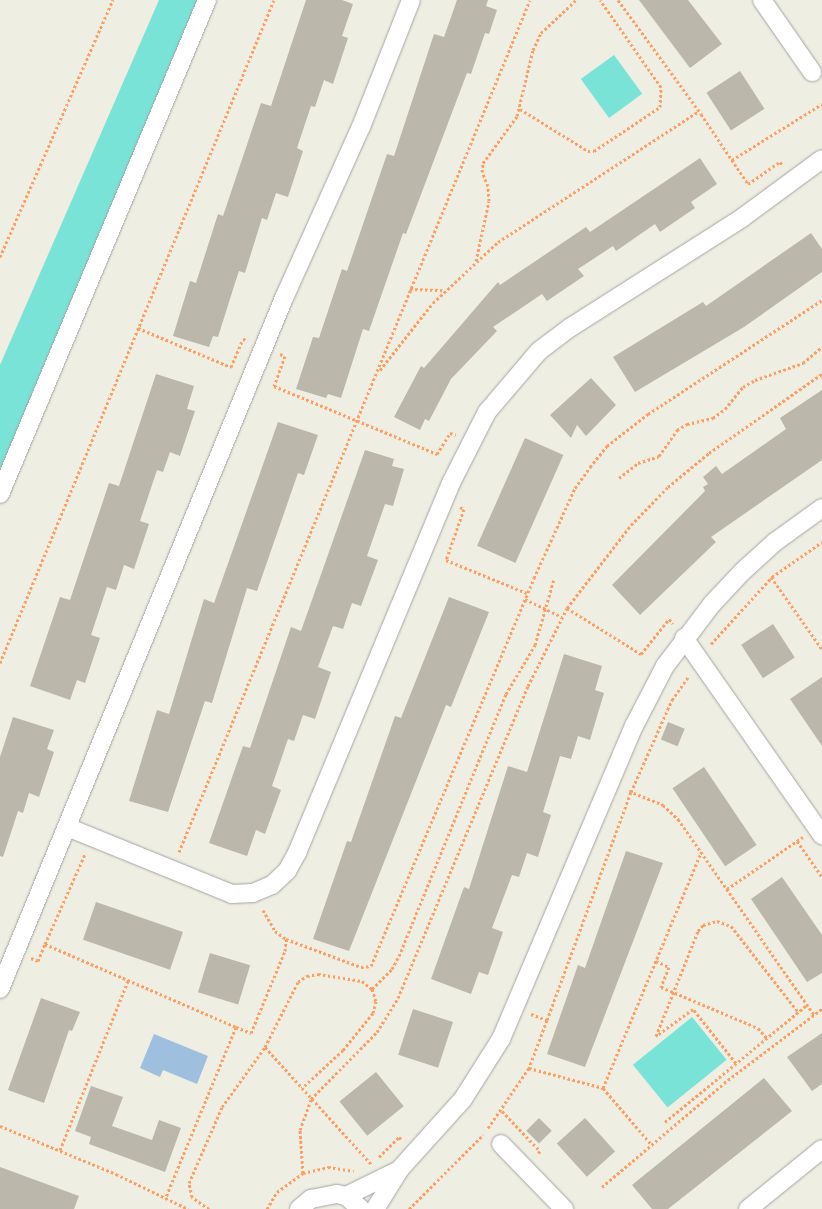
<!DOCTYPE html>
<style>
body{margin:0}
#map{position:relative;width:822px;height:1209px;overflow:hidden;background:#efeee2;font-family:"Fira Sans Condensed",sans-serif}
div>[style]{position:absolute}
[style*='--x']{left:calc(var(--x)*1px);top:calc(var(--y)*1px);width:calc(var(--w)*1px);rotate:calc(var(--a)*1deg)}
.pitch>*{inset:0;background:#7ae3d8;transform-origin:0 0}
.water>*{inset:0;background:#9fbfdf}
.building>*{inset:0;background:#bbb7ab;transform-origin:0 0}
.path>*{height:3px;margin-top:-1.5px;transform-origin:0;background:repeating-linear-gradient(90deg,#ff9e62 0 2.5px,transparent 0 5px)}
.roads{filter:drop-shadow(0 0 1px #a4a4a4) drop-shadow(0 0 1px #a4a4a4)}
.minor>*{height:18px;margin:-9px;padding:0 9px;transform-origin:9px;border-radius:9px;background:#fff}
span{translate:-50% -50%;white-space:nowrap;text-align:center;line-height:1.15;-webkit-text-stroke:4px #fff;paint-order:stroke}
</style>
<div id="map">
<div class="pitch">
<i style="clip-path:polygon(159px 0,210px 0,0 486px,0 365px)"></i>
<i style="left:614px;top:55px;width:48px;height:41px;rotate:54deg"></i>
<i style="left:692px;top:1017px;width:55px;height:76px;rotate:51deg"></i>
</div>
<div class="water">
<i style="clip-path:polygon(154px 1034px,208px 1056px,197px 1084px,163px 1070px,160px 1077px,140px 1068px)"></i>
</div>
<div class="building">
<i style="clip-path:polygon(306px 0,342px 0,353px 4px,342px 36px,348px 38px,333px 84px,324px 80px,315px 107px,311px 106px,297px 148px,303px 151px,288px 197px,276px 193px,267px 220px,262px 218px,245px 273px,239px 271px,235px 283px,218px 337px,213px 336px,209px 347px,173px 336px,190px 281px,196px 283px,218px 214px,223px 216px,261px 103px,271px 106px)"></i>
<i style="clip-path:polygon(457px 0,488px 0,486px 6px,497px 10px,489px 34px,485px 33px,471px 74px,467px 73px,406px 234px,403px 233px,369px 331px,363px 329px,341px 398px,328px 394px,326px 398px,296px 389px,313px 337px,319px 338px,342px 269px,347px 271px,387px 154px,394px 156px,434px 34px,444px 37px)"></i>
<i style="clip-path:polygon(639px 0,688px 0,722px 44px,690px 68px)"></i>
<i style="left:740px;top:71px;width:45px;height:40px;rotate:57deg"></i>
<i style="clip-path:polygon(700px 158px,717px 184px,691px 202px,695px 208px,660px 232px,655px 224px,616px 251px,613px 246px,578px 269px,584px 276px,547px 301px,542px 294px,493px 327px,497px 331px,451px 379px,429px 421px,425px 419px,420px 430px,394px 417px,421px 366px,424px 368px,498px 282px,500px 285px,586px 227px,590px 232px)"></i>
<i style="clip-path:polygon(811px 233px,822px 249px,822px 272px,744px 327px,635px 392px,613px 357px,703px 302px,706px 306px)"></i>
<i style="clip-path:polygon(156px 374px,194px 386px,187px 409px,195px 411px,180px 456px,170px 452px,163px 472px,157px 470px,140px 521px,149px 524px,134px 569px,124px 565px,116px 590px,107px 587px,91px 635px,100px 638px,85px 683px,77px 680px,70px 700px,30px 686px,60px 597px,70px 600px,109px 483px,119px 486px)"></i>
<i style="clip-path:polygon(591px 378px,616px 405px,586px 436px,577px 425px,571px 438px,550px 415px)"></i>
<i style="clip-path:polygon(822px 390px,822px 460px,711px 537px,716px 542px,640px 615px,612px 585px,705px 491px,703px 487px,708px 484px,703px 477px,716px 466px,722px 474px,786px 429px,780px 418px)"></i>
<i style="clip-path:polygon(278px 422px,318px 435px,304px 475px,298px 473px,257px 591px,247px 588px,212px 703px,205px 701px,168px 812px,129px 801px,157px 710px,169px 714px,204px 599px,214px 603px)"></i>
<i style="left:525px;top:438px;width:42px;height:118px;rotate:24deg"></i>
<i style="clip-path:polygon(365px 450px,394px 459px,392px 466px,404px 469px,393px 506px,385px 504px,367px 556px,378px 560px,361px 606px,352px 603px,343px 629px,333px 626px,318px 667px,331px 672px,315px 719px,303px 715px,294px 741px,288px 739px,272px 786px,281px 790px,265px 834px,256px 830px,247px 856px,209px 843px,243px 746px,250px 748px,291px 627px,301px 631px)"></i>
<i style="clip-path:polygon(449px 597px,489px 612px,451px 707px,446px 705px,349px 951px,313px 939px,347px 841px,351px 842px,395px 716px,401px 718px)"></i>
<i style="left:773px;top:624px;width:40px;height:38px;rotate:57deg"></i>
<i style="clip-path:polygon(564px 654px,602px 666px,595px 690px,604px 693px,590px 740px,578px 736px,571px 759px,560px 756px,543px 812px,551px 815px,538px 857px,527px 853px,519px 877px,512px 875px,492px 928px,503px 932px,488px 975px,479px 972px,471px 994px,431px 979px,464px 887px,469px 889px,508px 766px,527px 772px)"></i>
<i style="clip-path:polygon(822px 677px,822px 746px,790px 699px)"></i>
<i style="clip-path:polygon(13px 717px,54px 730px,47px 749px,54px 752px,39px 797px,29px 793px,23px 813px,18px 811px,3px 857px,0 856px,0 757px)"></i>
<i style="left:668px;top:722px;width:18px;height:19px;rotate:22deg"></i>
<i style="left:704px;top:767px;width:94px;height:38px;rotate:56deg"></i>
<i style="clip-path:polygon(626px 851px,663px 863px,585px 1067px,547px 1054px,578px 965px,585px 968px)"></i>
<i style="clip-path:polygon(782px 877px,822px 935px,822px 973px,807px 982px,751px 899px)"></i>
<i style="left:96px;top:902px;width:92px;height:40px;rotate:19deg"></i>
<i style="left:210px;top:953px;width:42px;height:41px;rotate:17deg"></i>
<i style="clip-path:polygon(41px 998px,80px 1012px,72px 1031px,69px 1030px,44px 1103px,8px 1090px)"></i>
<i style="left:413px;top:1009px;width:42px;height:48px;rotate:18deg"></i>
<i style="clip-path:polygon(822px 1033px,822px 1084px,812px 1091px,787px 1057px)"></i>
<i style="left:376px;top:1072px;width:44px;height:47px;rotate:51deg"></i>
<i style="clip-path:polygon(764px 1078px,792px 1111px,668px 1209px,652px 1209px,632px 1185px)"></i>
<i style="clip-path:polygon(91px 1086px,123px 1097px,112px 1126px,152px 1140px,159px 1120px,181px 1128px,165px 1172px,89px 1144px,91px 1137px,75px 1131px)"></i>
<i style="left:539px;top:1118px;width:18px;height:18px;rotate:45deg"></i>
<i style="left:585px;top:1118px;width:45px;height:38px;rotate:48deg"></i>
<i style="clip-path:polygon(0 1167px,79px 1196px,74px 1209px,0 1209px)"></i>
</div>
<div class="path">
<i style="--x:618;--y:0;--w:141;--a:53.9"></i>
<i style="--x:701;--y:114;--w:84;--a:56.1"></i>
<i style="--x:748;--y:184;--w:39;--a:-35"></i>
<i style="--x:780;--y:162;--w:5;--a:53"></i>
<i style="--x:520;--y:109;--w:80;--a:31.7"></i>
<i style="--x:588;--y:151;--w:6;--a:0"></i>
<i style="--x:594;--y:151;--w:79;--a:-33.7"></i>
<i style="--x:660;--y:107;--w:20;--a:-87"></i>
<i style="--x:661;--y:87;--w:106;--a:-125"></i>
<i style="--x:732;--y:160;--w:106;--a:-31.9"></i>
<i style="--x:0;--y:257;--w:281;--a:-66.3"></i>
<i style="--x:476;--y:261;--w:61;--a:-77.8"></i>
<i style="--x:489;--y:201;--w:15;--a:-94"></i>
<i style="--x:488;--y:186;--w:15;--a:-113"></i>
<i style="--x:482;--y:172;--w:9;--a:-84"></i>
<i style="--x:483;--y:163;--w:58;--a:-54.1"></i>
<i style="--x:517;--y:116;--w:68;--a:-76.4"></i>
<i style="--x:533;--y:50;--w:19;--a:-65"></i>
<i style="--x:541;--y:33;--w:48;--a:-43.3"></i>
<i style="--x:410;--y:289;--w:34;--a:2"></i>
<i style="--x:138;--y:328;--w:101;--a:22.8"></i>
<i style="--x:231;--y:367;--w:30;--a:-67"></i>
<i style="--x:243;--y:339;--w:4;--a:14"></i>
<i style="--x:280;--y:354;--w:5;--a:22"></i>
<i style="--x:285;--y:356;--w:32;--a:110"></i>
<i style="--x:274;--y:386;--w:177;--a:22.6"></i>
<i style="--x:437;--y:454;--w:25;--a:-58"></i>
<i style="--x:450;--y:433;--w:6;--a:18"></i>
<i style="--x:380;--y:370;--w:85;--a:-51.7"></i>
<i style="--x:433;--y:303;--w:89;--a:-43.2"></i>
<i style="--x:498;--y:242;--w:240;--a:-33.1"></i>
<i style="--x:619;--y:478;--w:24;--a:-38"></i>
<i style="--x:638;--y:463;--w:22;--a:-18"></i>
<i style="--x:659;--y:456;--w:32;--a:-55"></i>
<i style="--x:677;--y:430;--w:12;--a:-31"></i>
<i style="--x:687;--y:424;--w:27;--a:-13"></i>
<i style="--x:713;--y:418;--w:15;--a:-37"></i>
<i style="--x:725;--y:409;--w:28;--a:-51"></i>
<i style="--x:743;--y:387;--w:14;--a:-30"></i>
<i style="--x:755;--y:380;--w:51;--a:-19.5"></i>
<i style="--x:803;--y:363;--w:25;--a:-40"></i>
<i style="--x:460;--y:507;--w:4;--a:27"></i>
<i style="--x:464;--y:509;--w:54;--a:109.4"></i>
<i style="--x:446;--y:560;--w:87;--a:22.2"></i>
<i style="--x:771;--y:577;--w:88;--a:54.7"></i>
<i style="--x:525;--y:599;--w:41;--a:25.9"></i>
<i style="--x:567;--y:608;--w:87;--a:31.9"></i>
<i style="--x:641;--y:654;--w:45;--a:-51.3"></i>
<i style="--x:669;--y:619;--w:6;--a:51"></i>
<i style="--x:711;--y:644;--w:91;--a:-47.7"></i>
<i style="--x:772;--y:577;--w:61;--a:-35"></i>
<i style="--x:0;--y:663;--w:717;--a:-67.55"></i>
<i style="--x:629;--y:791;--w:37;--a:22"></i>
<i style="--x:663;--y:805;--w:21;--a:43"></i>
<i style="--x:678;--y:819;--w:239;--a:55.2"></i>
<i style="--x:797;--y:841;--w:44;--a:55.2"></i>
<i style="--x:179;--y:852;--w:921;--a:-67.61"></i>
<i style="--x:727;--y:889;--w:92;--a:-34.4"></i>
<i style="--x:263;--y:910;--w:24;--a:60"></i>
<i style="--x:275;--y:931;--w:14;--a:36"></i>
<i style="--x:286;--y:939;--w:80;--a:20.5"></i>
<i style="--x:361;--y:967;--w:10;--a:-6"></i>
<i style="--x:371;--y:966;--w:421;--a:-67.2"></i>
<i style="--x:534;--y:578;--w:99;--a:-65.5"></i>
<i style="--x:575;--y:488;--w:26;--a:-54"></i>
<i style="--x:590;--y:467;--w:27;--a:-51"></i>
<i style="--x:607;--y:446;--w:52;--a:-38"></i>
<i style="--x:648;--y:414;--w:208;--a:-33.2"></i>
<i style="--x:45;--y:944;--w:98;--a:-66"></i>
<i style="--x:31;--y:958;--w:8;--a:23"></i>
<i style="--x:38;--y:961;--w:18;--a:-68"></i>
<i style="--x:45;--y:944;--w:208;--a:23.5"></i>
<i style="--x:236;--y:1027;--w:184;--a:112.4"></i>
<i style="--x:656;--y:961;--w:14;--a:25"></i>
<i style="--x:669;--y:967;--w:22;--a:112"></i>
<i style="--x:661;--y:987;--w:105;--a:22.9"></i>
<i style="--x:758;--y:1028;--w:13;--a:48"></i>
<i style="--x:372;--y:989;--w:28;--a:-45"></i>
<i style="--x:392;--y:969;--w:15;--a:-62"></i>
<i style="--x:399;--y:956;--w:283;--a:-67.8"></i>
<i style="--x:506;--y:694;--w:57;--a:-59.4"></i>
<i style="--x:535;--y:645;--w:69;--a:-73.9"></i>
<i style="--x:531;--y:1014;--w:17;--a:21"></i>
<i style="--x:547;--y:1020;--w:51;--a:110.6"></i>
<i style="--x:529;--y:1068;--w:77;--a:15.1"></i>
<i style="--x:603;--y:1088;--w:74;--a:49.4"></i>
<i style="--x:547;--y:1020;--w:243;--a:-69.8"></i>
<i style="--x:631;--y:792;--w:101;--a:-66"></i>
<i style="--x:672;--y:700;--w:29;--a:-55"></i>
<i style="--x:236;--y:1027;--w:16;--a:22"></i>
<i style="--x:251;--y:1033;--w:89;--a:-67.5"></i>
<i style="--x:285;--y:951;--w:12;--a:-85"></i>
<i style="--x:265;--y:1047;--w:158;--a:47.8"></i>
<i style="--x:736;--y:1063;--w:69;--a:-128.5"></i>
<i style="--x:693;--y:1009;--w:46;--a:143.9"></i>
<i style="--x:656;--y:1036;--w:113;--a:-68.2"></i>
<i style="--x:698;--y:931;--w:8;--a:-50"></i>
<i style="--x:703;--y:925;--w:15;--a:-16"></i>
<i style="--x:717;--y:921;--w:15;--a:20"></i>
<i style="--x:731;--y:926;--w:110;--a:52"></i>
<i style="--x:603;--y:1088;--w:256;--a:-67.4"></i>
<i style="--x:502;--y:1111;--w:55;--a:46.5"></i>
<i style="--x:540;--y:1151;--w:5;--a:127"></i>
<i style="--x:665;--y:1122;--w:184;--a:-39.5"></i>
<i style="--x:0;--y:1126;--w:126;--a:22.5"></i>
<i style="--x:116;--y:1174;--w:80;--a:25.9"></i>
<i style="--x:488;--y:1128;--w:73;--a:-55.7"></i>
<i style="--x:60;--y:1150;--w:182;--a:-68.1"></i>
<i style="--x:379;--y:1157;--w:28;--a:-45"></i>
<i style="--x:399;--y:1137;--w:3;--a:45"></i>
<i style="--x:303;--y:1173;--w:43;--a:-94"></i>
<i style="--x:300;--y:1130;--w:33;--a:-70"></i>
<i style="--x:311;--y:1099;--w:94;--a:-45.4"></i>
<i style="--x:377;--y:1032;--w:40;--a:-58"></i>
<i style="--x:398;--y:998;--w:338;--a:-67.4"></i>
<i style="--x:528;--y:686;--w:87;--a:-63.4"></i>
<i style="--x:567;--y:608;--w:105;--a:-52.4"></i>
<i style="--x:631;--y:525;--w:53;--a:-45.8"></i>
<i style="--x:668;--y:487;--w:53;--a:-39.7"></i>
<i style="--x:709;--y:453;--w:138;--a:-35"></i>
<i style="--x:602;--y:1187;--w:160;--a:-40.4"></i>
<i style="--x:724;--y:1083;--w:123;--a:-37.1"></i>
<i style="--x:209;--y:1209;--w:21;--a:-145"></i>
<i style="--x:192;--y:1197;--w:14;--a:-102"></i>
<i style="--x:189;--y:1183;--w:83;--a:-66.5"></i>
<i style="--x:222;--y:1107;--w:74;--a:-54.4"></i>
<i style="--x:265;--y:1047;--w:73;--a:-63.1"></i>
<i style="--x:298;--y:982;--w:11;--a:-34"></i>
<i style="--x:307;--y:976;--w:11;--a:-10"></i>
<i style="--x:318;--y:974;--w:45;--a:9"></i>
<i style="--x:362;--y:981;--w:13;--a:39"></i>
<i style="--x:372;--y:989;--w:13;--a:72"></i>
<i style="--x:376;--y:1001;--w:12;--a:104"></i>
<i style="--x:373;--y:1013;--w:48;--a:129"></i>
<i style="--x:343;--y:1050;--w:56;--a:137.2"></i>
<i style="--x:267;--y:1209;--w:20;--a:-60"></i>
<i style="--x:277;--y:1192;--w:32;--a:-36"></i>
<i style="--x:303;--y:1173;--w:26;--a:-13"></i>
<i style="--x:328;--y:1167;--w:26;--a:9"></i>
<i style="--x:409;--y:1209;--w:105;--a:-45"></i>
</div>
<div class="roads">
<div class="minor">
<i style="--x:762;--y:0;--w:88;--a:55.2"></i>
<i style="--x:0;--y:494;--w:536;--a:-67.26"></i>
<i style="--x:684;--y:638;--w:241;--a:55"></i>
<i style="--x:67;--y:827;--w:178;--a:22.1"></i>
<i style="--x:232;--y:894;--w:21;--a:-3"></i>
<i style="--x:253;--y:893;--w:21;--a:-23"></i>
<i style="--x:272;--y:885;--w:21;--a:-43"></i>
<i style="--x:287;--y:871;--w:21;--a:-61"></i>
<i style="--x:297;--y:853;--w:401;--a:-67.4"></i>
<i style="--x:451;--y:483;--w:80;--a:-63.1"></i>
<i style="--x:487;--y:412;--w:80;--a:-49.6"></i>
<i style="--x:539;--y:351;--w:40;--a:-37"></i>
<i style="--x:571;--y:327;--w:203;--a:-32.5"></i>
<i style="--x:742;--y:218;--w:99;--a:-36.4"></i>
<i style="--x:0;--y:989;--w:747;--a:-67.66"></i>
<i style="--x:284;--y:298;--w:188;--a:-65.8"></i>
<i style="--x:361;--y:127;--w:136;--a:-68.5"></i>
<i style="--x:501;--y:1144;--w:91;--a:45.9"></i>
<i style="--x:346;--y:1196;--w:55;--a:-26.1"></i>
<i style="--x:299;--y:1209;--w:16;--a:-40"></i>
<i style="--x:311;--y:1199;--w:26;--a:-11"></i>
<i style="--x:337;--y:1194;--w:9;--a:13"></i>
<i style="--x:346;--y:1196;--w:20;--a:41"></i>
<i style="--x:375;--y:1209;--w:47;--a:-58"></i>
<i style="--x:400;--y:1169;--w:94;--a:-48"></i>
<i style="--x:463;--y:1099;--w:71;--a:-57.7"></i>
<i style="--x:501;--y:1039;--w:340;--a:-67"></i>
<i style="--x:634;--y:726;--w:68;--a:-62.7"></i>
<i style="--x:665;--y:666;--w:78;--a:-52.8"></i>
<i style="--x:712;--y:604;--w:44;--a:-46.8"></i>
<i style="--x:742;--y:572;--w:45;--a:-42.3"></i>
<i style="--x:775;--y:542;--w:58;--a:-35.9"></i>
<i style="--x:748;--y:1209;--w:95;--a:-39"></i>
</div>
</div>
</div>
